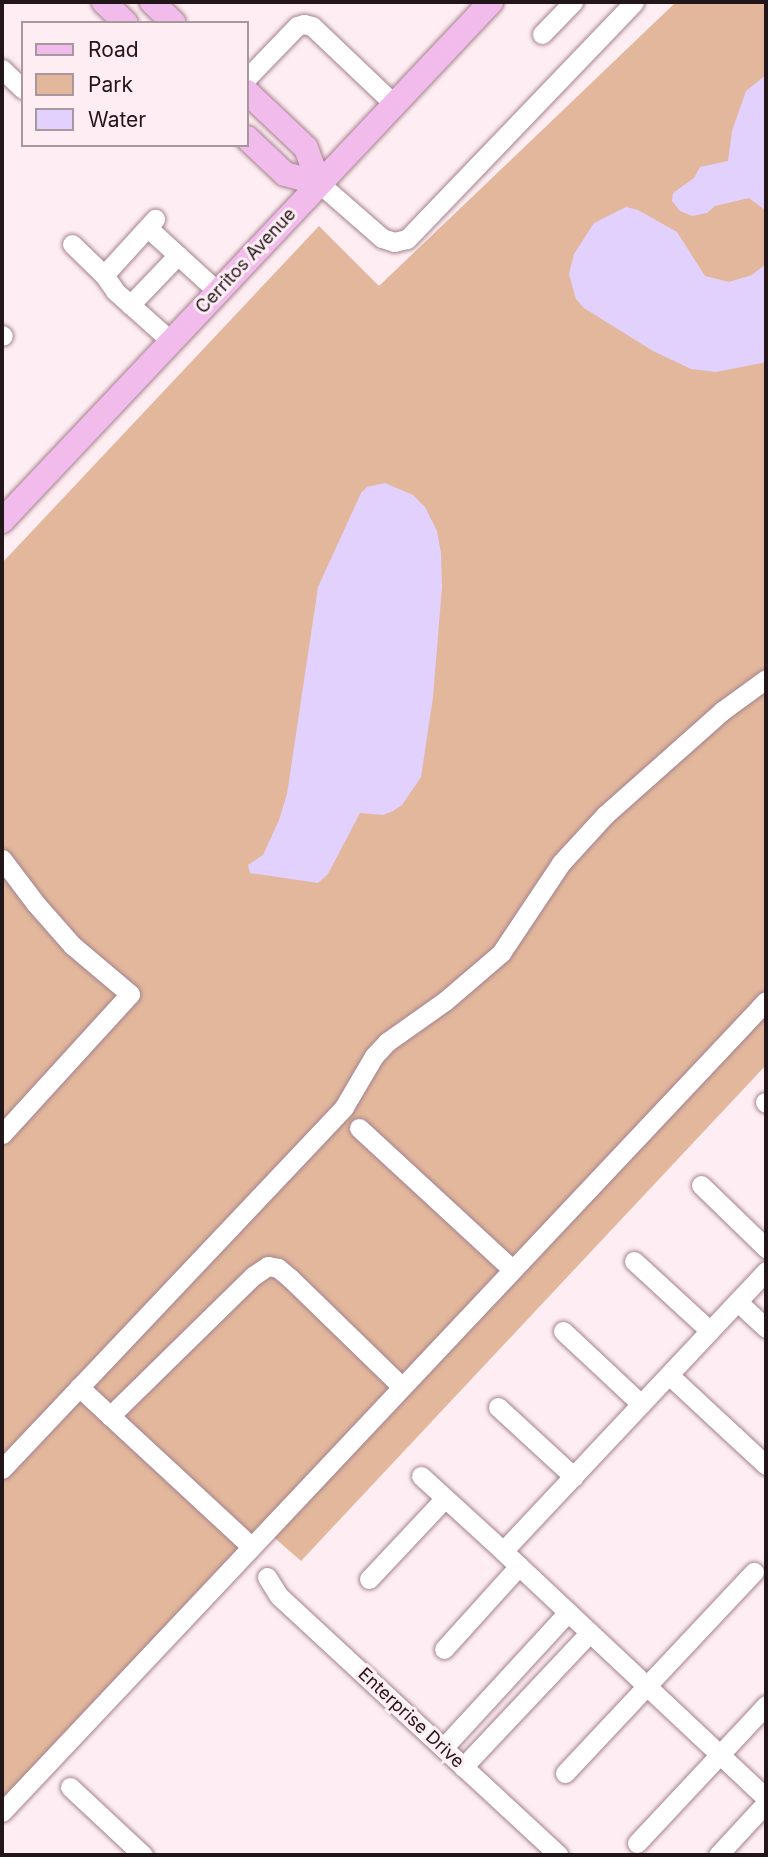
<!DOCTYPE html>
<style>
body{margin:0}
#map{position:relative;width:768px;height:1857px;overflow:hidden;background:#feeef3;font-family:Inter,sans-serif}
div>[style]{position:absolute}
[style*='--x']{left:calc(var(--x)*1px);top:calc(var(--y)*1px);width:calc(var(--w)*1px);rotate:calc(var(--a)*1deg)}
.green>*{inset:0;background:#e2b79c}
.water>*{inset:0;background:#e3d1fd}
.roads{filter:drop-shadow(0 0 2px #a4818c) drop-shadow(0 0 2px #a4818c)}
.minor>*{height:19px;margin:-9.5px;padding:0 9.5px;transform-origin:9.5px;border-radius:9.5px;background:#fff}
.major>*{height:24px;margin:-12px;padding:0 12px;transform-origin:12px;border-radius:12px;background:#f1bbeb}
span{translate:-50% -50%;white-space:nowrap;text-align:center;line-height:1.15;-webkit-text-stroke:6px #feeef3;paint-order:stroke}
.street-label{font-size:18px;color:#23161a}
.frame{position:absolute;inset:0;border:4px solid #23161a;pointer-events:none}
.legend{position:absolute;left:21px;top:21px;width:228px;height:126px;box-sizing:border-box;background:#feeef3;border:2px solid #a6989c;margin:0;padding:9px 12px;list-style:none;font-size:21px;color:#23161a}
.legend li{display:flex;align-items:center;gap:14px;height:35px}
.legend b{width:35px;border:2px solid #a6989c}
</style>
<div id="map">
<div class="green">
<i style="clip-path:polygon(676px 2px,766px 2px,766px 1065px,301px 1561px,270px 1534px,2px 1820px,2px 563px,319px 226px,379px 286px)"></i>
</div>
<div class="water">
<i style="clip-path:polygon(766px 75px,766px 211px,749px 198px,715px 206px,707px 213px,692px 216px,680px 211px,672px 201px,673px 193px,694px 178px,700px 167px,728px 161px,732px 131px,746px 91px)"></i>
<i style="clip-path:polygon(626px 207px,638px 210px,677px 232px,705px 276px,729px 282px,752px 275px,766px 264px,766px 362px,716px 372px,691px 369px,653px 351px,584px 308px,576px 299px,569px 274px,574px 254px,594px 223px)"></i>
<i style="clip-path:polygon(385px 483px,413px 495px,425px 507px,437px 531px,441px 553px,442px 587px,433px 697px,421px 777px,402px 805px,393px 811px,383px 815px,360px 813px,328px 874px,318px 883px,250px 873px,248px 865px,263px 855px,279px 820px,287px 794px,318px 587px,361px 493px,367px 487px)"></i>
</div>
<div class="roads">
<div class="minor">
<i style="--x:542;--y:34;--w:45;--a:-45.9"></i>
<i style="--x:2;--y:69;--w:29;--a:44"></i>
<i style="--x:247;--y:78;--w:72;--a:-46.1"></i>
<i style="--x:297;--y:26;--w:7;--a:-16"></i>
<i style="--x:304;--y:24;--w:8;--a:14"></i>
<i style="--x:312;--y:26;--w:113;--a:43.6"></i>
<i style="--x:319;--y:183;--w:84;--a:41.1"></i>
<i style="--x:382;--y:238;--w:13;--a:18"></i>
<i style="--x:394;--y:242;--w:13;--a:-13"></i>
<i style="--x:407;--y:239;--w:328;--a:-46.2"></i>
<i style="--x:148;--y:228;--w:95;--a:42.4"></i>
<i style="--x:72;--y:244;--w:45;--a:44.1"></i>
<i style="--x:104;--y:275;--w:19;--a:55"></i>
<i style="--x:115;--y:291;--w:75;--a:41.8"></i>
<i style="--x:104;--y:275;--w:76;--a:-47.7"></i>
<i style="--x:130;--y:305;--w:69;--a:-46.2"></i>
<i style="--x:2;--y:335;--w:1;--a:45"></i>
<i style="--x:2;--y:859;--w:56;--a:52.9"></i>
<i style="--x:36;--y:904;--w:55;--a:48.7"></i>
<i style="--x:72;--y:945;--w:76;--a:40.2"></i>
<i style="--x:130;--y:994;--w:190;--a:132.4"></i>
<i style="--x:765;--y:1102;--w:1;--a:45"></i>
<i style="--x:359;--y:1128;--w:208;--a:42.7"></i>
<i style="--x:701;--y:1185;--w:91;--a:44.1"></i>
<i style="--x:634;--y:1261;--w:103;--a:42.6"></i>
<i style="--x:766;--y:1271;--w:384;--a:133.2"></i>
<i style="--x:503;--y:1551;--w:361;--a:43.2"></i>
<i style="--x:738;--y:1302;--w:38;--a:43"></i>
<i style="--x:563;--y:1331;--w:107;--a:43.1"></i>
<i style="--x:669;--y:1375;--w:132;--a:42.9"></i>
<i style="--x:79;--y:1387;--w:234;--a:42.8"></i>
<i style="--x:498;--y:1407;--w:103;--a:42.6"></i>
<i style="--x:110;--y:1416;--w:200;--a:-44.4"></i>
<i style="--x:253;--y:1276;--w:18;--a:-34"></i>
<i style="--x:268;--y:1266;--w:10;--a:11"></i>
<i style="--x:278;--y:1268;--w:16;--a:40"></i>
<i style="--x:290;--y:1278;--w:155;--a:44.2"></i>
<i style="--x:2;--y:1469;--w:498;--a:-46.6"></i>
<i style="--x:344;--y:1107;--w:59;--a:-59.5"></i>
<i style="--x:374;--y:1056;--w:19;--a:-47"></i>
<i style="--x:387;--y:1042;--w:71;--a:-35.3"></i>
<i style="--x:445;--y:1001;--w:74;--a:-40.6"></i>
<i style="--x:501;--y:953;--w:108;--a:-56.3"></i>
<i style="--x:561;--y:863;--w:65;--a:-47.5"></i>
<i style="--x:605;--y:815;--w:157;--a:-41.6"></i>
<i style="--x:722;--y:711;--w:54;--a:-36"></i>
<i style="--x:421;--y:1476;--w:111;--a:42.4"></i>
<i style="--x:267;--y:1577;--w:22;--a:58"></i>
<i style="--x:279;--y:1596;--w:381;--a:42.8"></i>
<i style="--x:369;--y:1579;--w:111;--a:-46.8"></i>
<i style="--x:444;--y:1649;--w:112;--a:-47.9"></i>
<i style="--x:443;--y:1748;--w:185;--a:-47.4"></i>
<i style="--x:463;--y:1767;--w:185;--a:-46.7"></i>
<i style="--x:565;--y:1773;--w:276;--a:-46.8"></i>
<i style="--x:70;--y:1787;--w:100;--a:43"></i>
<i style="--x:2;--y:1812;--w:1114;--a:-46.71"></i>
<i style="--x:637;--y:1843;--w:189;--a:-46.9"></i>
<i style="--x:718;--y:1855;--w:71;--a:-47.3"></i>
</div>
<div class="major">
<i style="--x:104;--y:2;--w:30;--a:44"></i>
<i style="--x:152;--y:2;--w:30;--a:44"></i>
<i style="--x:247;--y:92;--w:81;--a:43.5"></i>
<i style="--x:306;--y:148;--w:37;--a:70"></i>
<i style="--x:247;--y:138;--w:52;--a:43.5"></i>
<i style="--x:285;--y:174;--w:35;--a:15"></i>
<i style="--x:2;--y:521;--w:713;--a:-46.7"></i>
</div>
</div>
<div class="street-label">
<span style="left:246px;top:261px;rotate:-47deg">Cerritos Avenue</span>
<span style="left:411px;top:1718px;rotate:43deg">Enterprise Drive</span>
</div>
<div class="frame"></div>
<ul class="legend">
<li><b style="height:9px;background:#f1bbeb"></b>Road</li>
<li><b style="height:19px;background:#e2b79c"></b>Park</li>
<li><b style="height:19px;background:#e3d1fd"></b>Water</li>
</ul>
</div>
